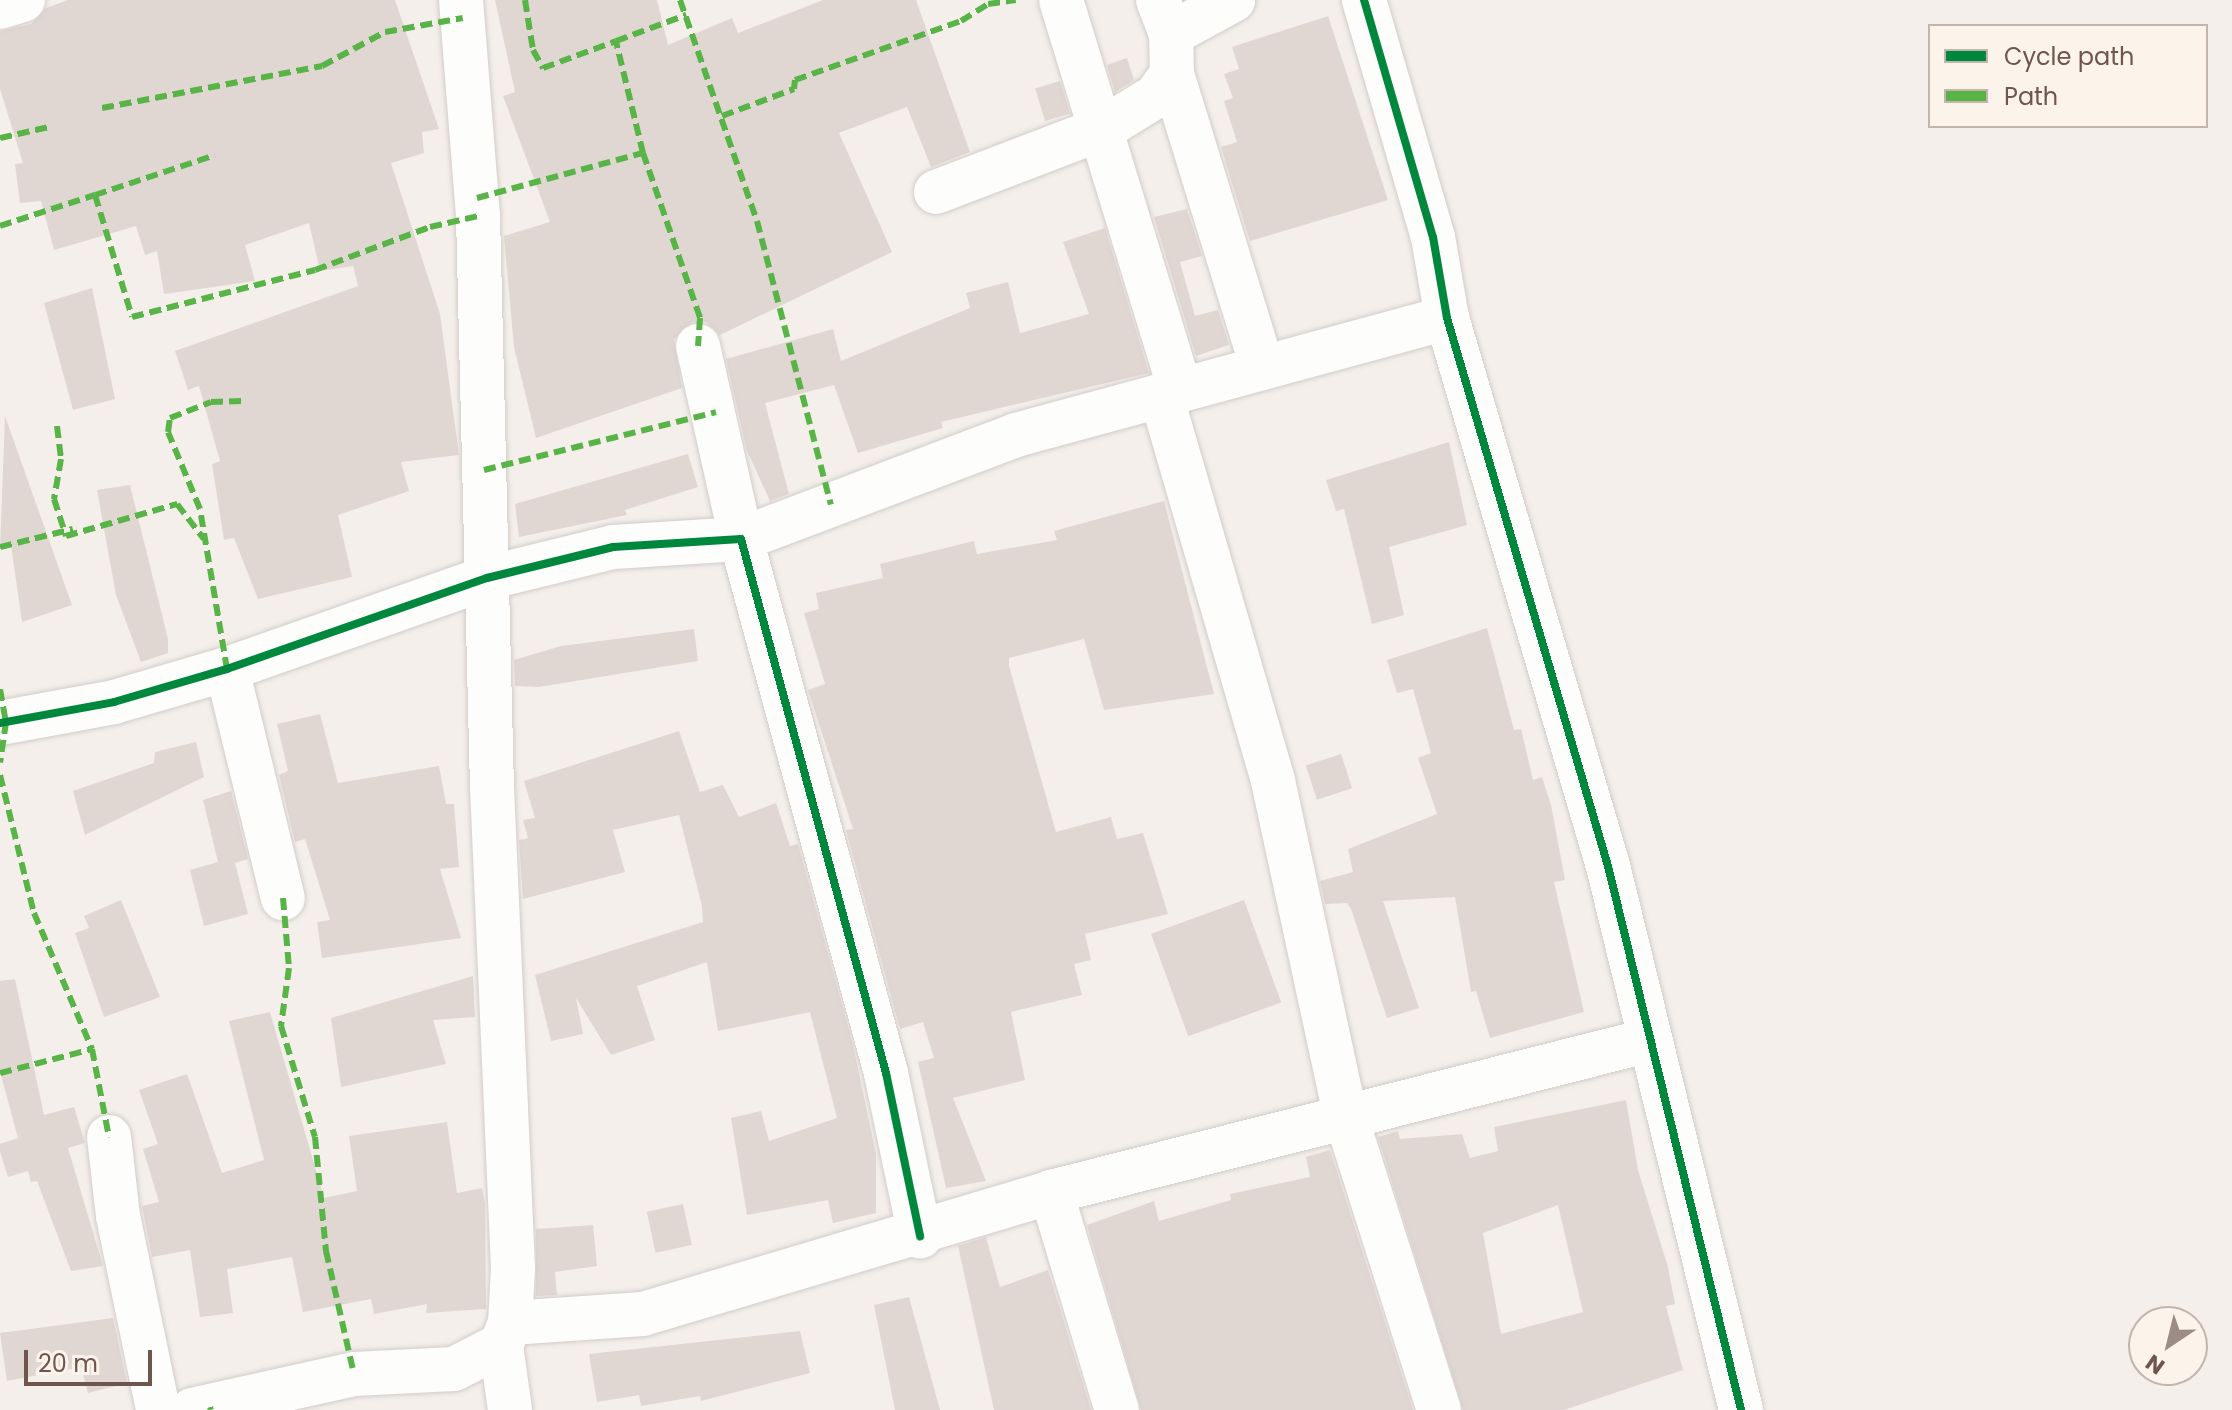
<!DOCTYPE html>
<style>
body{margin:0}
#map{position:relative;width:2232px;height:1410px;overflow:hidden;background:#f4efea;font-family:Poppins,sans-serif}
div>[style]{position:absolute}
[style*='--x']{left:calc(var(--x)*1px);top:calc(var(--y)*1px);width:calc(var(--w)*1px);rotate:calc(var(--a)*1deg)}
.building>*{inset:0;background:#e0d7d3;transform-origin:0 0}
.roads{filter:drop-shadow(0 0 2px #d3ccc8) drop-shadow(0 0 2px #d3ccc8)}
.minor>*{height:44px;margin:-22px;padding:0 22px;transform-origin:22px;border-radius:22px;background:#fdfdfc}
.quiet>*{height:6px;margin-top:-3px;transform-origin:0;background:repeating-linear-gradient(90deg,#59b447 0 12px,transparent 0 18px)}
.cycleway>*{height:8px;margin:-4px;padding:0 4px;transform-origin:4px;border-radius:4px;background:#00873e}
span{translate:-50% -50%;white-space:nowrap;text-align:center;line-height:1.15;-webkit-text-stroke:6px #fcf3eb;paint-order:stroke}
.legend{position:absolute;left:1928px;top:24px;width:280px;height:104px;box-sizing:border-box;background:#fcf3eb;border:2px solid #c3b4ac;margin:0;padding:10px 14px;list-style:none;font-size:24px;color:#6e554e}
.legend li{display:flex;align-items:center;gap:16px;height:40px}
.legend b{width:40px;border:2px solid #c3b4ac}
.north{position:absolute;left:2128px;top:1306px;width:80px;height:80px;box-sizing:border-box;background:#fcf3eb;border:2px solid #c3b4ac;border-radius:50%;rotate:215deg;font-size:22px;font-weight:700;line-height:32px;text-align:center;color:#6e554e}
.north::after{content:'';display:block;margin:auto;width:28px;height:36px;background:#9d8b85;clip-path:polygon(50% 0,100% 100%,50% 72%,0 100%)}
.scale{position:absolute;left:24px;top:1350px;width:128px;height:36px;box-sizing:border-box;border:4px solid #6e554e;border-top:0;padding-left:10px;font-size:24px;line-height:28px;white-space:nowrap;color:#6e554e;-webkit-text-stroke:6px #fcf3eb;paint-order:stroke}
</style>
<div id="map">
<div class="building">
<i style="clip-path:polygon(68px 0,395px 0,439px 129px,422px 132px,424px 153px,391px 163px,440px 314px,459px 455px,401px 462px,409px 491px,338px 515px,352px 577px,258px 599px,234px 538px,224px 540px,212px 464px,220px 461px,199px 386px,188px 390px,175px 351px,358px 286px,353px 266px,320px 271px,309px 223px,245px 245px,255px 281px,164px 294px,157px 251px,145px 255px,136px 226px,54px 250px,41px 201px,20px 203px,15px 164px,23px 163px,0 89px,0 31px,31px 24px,46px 8px)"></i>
<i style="clip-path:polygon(495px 0,657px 0,668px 45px,732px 18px,738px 33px,823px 0,916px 0,970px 152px,931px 167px,907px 107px,839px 133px,892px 252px,720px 335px,706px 322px,692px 322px,674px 339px,682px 388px,536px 438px,514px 347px,504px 236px,550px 222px,503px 96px,515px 92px)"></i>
<i style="clip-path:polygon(1328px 16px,1388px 200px,1250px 241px,1221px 147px,1237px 142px,1224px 101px,1233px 98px,1224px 74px,1239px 69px,1232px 47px)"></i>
<i style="clip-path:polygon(1127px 58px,1134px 80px,1115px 92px,1107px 65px)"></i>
<i style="left:1060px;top:81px;width:34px;height:26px;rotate:73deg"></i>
<i style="clip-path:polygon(1187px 209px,1202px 256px,1180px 262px,1195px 316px,1218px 310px,1229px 345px,1196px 356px,1154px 217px)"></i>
<i style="clip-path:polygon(1105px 228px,1149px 373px,941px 422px,943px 428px,858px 453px,834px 385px,765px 403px,789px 494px,770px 501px,747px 451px,726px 359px,833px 329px,841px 361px,970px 308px,966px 293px,1008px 282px,1020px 333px,1089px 314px,1063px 242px)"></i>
<i style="clip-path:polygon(92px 288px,115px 399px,73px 410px,44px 303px)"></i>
<i style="clip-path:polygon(5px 416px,72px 605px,22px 622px,11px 545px,0 549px)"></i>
<i style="clip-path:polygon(1449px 442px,1467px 525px,1389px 547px,1404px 615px,1372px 624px,1344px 509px,1336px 511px,1326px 480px)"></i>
<i style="clip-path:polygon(688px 454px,698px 487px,625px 510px,627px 515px,519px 537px,515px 504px)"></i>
<i style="clip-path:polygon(130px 485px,168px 639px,168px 653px,141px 662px,116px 595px,97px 490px)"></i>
<i style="clip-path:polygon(1164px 501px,1214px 694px,1104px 710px,1084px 639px,1009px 658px,1009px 666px,1056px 832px,1111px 817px,1117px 839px,1143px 833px,1168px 914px,1085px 934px,1091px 960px,1074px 964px,1082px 995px,1011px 1012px,1025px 1080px,953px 1098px,986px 1181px,946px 1188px,918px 1062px,934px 1058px,923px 1022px,900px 1029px,846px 830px,853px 829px,808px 690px,825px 684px,804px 613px,819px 609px,816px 593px,883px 578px,880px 564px,974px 541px,977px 554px,1057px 540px,1054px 531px)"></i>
<i style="clip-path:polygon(1487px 628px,1514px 730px,1521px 729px,1533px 780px,1542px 777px,1551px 805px,1565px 880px,1554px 882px,1584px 1012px,1490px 1038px,1476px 991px,1471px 992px,1455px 897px,1383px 901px,1419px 1008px,1387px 1018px,1351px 909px,1347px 903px,1325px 904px,1320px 881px,1353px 872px,1348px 849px,1437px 814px,1418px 758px,1431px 753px,1413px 689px,1397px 693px,1387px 660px)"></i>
<i style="clip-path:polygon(694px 629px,698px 661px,539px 687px,515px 686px,514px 660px,561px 646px)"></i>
<i style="clip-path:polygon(320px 714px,338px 783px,439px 766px,446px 804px,454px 804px,459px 867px,440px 869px,461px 938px,322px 958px,317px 922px,330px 920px,305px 839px,295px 842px,279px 775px,288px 771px,277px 724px)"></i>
<i style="clip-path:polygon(679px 731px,700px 792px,723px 785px,739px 817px,776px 803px,790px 846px,798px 844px,853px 1045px,876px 1154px,876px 1213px,833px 1223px,828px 1200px,747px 1215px,731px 1118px,761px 1111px,769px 1141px,837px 1118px,810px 1012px,718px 1031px,707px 962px,637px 986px,655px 1040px,611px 1055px,576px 998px,583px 1034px,551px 1041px,535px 975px,703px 922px,702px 906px,679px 815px,613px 830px,625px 872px,523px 899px,519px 840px,528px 838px,523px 820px,535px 818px,524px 781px)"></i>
<i style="clip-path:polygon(196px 742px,204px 777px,85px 835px,73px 791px,154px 763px,155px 752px)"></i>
<i style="left:1341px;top:754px;width:36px;height:37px;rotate:72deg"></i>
<i style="clip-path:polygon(231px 791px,248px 859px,235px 863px,248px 914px,204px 926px,190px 870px,218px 862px,203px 800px)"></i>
<i style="clip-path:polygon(121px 900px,160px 997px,104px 1017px,75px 933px,89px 928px,84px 916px)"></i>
<i style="left:1244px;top:900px;width:109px;height:99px;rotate:70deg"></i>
<i style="clip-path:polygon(473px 976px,475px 1017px,433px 1020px,446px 1064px,341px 1087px,331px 1018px)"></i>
<i style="clip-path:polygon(15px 979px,44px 1115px,74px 1107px,85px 1143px,68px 1148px,103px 1266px,71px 1271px,37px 1181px,31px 1182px,28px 1171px,8px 1177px,0 1152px,0 1144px,18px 1138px,0 1072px,0 981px)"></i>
<i style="clip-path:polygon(270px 1012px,324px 1198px,357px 1191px,349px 1136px,447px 1122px,457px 1193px,482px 1188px,485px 1203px,486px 1309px,426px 1313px,427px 1304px,374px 1314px,371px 1299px,303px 1312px,292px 1257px,227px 1269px,233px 1313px,200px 1317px,190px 1250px,152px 1257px,142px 1206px,159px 1202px,143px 1149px,158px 1144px,139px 1090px,187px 1074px,222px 1173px,264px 1160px,229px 1021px)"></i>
<i style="clip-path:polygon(evenodd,1626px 1100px,1638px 1170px,1668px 1267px,1675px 1304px,1666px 1306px,1683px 1370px,1564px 1410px,1463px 1410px,1378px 1137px,1398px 1131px,1400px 1139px,1462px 1134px,1470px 1158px,1498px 1151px,1494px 1127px,1626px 1100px,1558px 1205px,1583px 1312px,1501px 1334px,1483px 1233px,1558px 1205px)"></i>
<i style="clip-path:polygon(1330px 1150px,1413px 1410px,1141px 1410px,1087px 1225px,1154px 1201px,1159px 1221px,1231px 1200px,1230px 1194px,1310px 1177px,1306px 1157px)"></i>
<i style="left:683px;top:1204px;width:42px;height:37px;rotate:78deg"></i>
<i style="clip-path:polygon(593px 1225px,597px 1266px,555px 1272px,557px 1295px,536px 1296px,536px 1229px)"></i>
<i style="clip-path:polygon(986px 1237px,1000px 1287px,1048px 1270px,1091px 1410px,994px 1410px,958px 1246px)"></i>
<i style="clip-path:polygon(909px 1297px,940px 1410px,895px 1410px,874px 1305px)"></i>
<i style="clip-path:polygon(113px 1318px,127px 1383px,88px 1393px,81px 1367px,7px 1381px,0 1333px)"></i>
<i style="clip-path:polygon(800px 1331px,810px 1373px,701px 1401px,700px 1396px,641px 1406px,639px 1395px,597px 1402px,589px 1354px)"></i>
</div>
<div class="roads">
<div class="minor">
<i style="--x:461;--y:0;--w:217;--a:85.5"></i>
<i style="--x:478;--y:216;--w:571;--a:88.6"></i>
<i style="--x:492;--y:787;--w:481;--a:87.5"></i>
<i style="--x:513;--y:1268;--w:55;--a:93.1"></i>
<i style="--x:510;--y:1323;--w:24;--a:112"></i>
<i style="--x:501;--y:1345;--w:66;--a:82.1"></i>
<i style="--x:1061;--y:0;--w:407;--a:73"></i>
<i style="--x:1364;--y:0;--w:247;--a:73.8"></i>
<i style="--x:1433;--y:237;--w:82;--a:80.2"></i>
<i style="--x:1447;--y:318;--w:571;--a:73.63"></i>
<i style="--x:1608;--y:866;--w:560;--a:76.26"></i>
<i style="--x:0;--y:7;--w:24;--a:-17"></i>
<i style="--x:1171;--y:34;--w:71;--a:-28.7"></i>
<i style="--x:1172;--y:74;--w:307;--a:72.9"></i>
<i style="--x:936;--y:192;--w:180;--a:-20.9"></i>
<i style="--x:1104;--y:128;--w:61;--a:-31.6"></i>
<i style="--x:1156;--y:96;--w:27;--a:-54"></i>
<i style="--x:1172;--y:74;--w:40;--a:-91.4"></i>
<i style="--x:1171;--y:34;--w:36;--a:-111"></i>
<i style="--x:698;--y:346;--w:198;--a:77.4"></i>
<i style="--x:741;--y:539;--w:294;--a:-20.7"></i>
<i style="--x:1016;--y:435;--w:447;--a:-15.2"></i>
<i style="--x:1161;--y:395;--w:402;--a:73.8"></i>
<i style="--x:1273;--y:781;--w:341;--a:77.8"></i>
<i style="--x:1345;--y:1114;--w:311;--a:72.4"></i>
<i style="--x:227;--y:669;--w:236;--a:76.3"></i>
<i style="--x:0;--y:723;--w:116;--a:-10.4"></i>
<i style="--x:114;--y:702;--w:118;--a:-16.3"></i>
<i style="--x:227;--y:669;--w:275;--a:-19.3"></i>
<i style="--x:487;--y:578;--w:130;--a:-13.8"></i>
<i style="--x:613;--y:547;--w:128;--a:-3.6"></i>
<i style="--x:741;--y:539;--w:553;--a:74.81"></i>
<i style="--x:886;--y:1073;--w:167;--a:78.2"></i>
<i style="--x:109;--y:1137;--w:80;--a:83.5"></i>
<i style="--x:118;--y:1216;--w:198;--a:78.3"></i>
<i style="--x:1051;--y:1192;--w:228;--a:73.2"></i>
<i style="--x:510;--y:1323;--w:133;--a:-3.9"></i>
<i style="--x:643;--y:1314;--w:426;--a:-16.6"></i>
<i style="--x:1051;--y:1192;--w:618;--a:-14.24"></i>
<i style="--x:192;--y:1410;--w:166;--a:-12.5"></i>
<i style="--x:354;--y:1374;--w:100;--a:-2.9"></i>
<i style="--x:454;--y:1369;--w:53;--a:-27.1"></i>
</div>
</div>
<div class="quiet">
<i style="--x:525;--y:0;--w:51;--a:80.9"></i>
<i style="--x:533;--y:50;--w:21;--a:61"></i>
<i style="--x:543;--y:68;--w:78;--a:-20.3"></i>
<i style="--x:680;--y:0;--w:234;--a:70.8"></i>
<i style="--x:757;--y:221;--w:293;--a:75.4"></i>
<i style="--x:102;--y:108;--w:224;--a:-10.8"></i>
<i style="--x:322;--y:66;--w:72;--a:-28.4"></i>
<i style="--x:385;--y:32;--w:79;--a:-10.2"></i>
<i style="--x:722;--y:116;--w:77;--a:-20.6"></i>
<i style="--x:794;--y:89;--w:9;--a:-84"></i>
<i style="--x:795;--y:80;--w:176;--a:-19.6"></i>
<i style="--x:961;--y:21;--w:32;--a:-32"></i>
<i style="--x:988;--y:4;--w:28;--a:-8"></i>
<i style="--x:0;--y:138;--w:50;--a:-12.7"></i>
<i style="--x:643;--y:153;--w:115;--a:-103.6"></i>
<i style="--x:616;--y:41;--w:75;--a:-20.4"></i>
<i style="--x:95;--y:195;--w:126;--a:-18.4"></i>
<i style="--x:477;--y:198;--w:172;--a:-15.2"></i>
<i style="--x:643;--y:153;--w:175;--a:70.9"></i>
<i style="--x:700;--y:318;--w:28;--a:94"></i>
<i style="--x:0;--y:226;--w:100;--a:-18.1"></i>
<i style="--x:95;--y:195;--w:127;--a:73.1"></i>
<i style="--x:132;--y:317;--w:189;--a:-14.4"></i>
<i style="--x:315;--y:270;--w:123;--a:-20.5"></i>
<i style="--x:430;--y:227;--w:49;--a:-12.9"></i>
<i style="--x:57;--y:426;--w:33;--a:83"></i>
<i style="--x:61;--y:459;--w:41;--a:99.9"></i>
<i style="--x:54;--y:499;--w:39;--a:72"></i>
<i style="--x:66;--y:536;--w:116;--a:-16.1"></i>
<i style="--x:177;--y:504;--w:44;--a:52.4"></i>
<i style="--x:484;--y:470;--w:239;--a:-14"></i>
<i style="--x:0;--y:547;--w:75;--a:-13.9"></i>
<i style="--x:227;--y:669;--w:162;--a:-99.6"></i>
<i style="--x:200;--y:509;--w:83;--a:-112.6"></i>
<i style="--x:168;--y:432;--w:14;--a:-82"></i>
<i style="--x:170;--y:418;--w:44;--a:-21.3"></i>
<i style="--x:211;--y:402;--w:32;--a:-2"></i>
<i style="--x:0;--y:689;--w:34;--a:80"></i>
<i style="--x:6;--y:722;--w:41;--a:98.3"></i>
<i style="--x:0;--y:775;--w:142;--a:76.2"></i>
<i style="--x:34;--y:913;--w:148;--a:66.9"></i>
<i style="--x:92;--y:1049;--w:90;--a:79.1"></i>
<i style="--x:283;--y:898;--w:70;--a:85.1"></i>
<i style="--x:289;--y:968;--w:59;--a:97.9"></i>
<i style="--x:281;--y:1026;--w:116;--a:73"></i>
<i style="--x:315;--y:1137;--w:115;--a:84.5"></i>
<i style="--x:326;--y:1251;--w:126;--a:77.2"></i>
<i style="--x:0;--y:1073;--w:95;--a:-14.6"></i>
<i style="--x:210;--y:1407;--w:3;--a:72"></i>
</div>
<div class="cycleway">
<i style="--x:1364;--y:0;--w:247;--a:73.8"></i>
<i style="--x:1433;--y:237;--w:82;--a:80.2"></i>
<i style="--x:1447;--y:318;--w:571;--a:73.63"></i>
<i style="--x:1608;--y:866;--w:560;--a:76.26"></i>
<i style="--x:0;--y:723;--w:116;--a:-10.4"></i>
<i style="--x:114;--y:702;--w:118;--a:-16.3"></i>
<i style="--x:227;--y:669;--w:275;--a:-19.3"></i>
<i style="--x:487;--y:578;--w:130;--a:-13.8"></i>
<i style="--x:613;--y:547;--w:128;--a:-3.6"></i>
<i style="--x:741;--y:539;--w:553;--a:74.81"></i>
<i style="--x:886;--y:1073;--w:167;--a:78.2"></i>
</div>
<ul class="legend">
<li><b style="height:10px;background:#00873e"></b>Cycle path</li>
<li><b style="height:10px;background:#59b447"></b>Path</li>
</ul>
<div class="north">N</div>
<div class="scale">20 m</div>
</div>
